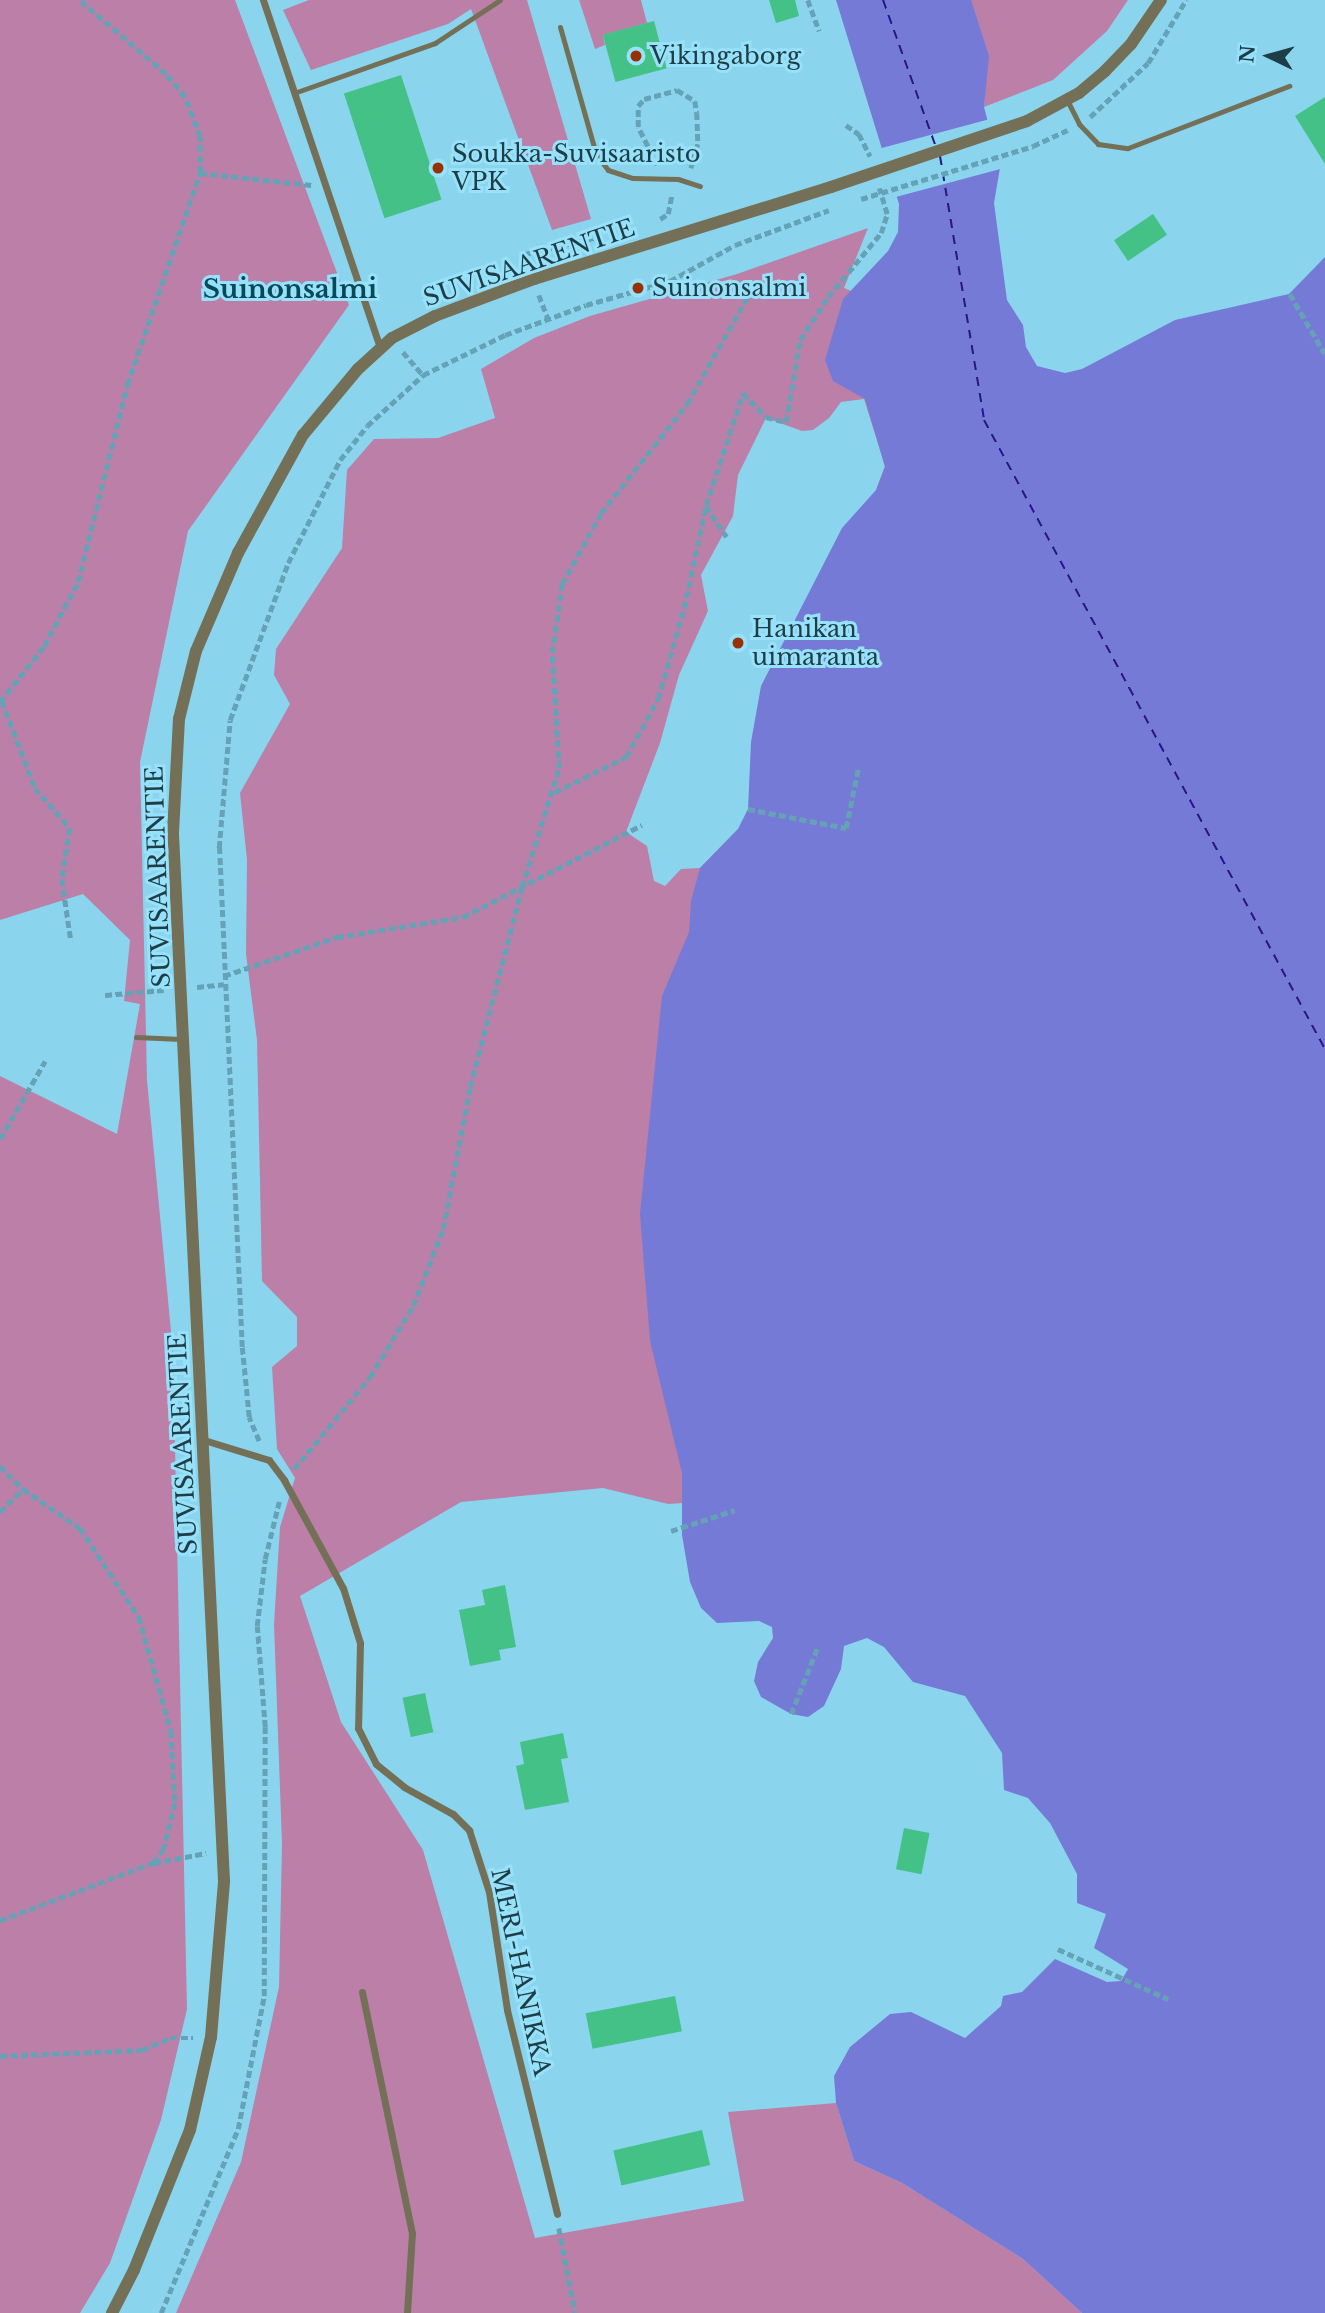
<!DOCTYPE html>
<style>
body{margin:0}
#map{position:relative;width:1325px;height:2313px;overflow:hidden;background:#8ad5ed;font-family:"Libre Baskerville",serif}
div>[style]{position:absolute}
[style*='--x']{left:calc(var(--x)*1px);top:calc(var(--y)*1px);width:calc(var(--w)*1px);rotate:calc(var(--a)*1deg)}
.green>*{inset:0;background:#bc7fa8}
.water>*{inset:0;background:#767ad7}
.pier>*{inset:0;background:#8ad5ed;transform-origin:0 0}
.ferry>*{height:2px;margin-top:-1px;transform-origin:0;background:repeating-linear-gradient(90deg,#2a1485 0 9px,transparent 0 16px)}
.building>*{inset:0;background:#43c187;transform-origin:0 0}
.path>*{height:4.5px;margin-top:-2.25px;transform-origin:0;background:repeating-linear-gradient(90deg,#65a2b5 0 7px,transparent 0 10.5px)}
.service>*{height:5px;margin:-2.5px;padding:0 2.5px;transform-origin:2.5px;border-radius:2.5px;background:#747057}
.minor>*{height:7px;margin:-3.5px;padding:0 3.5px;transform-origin:3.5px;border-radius:3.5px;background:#747057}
.tertiary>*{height:12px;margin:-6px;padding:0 6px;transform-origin:6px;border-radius:6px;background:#747057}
.path-bridge>*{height:4.5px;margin-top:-2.25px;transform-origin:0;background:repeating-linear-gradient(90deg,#65a2b5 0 7px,transparent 0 10.5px)}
.tertiary-bridge>*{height:12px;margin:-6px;padding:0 6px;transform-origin:6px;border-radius:6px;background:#747057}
.dots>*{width:19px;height:19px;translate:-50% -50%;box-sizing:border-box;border:4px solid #97e2fa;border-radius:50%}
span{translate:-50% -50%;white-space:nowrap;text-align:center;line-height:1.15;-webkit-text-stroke:6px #97e2fa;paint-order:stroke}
.poi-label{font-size:24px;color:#1e3e47}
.left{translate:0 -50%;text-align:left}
.street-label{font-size:24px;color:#1e3e47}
.neighbourhood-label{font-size:26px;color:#084959;font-weight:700}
.north{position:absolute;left:1234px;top:21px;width:70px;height:70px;-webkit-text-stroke:5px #97e2fa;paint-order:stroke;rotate:275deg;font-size:19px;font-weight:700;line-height:28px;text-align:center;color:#1e3e47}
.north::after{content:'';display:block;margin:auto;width:24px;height:32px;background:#1e3e47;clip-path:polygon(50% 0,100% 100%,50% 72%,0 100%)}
</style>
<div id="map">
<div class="green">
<i style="clip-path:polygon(0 0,235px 0,349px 305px,188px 531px,140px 762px,147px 1080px,173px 1352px,187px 2009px,161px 2120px,110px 2263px,80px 2313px,0 2313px,0 1076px,117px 1134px,140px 1004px,124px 1001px,130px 940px,83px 894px,0 920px)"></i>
<i style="clip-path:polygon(309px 0,527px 0,591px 219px,552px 230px,471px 9px,448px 24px,311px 70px,283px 10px)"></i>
<i style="clip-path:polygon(579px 0,641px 0,647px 23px,603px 35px,605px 45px,595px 49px)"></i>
<i style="clip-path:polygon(945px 0,1128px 0,1107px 31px,1053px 80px,984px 107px,985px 92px)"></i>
<i style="clip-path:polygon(868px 228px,844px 288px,861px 295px,932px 439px,876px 490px,885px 466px,864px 399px,841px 402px,829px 418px,813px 430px,802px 431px,766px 418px,738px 475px,733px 516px,701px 575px,708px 611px,679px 675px,660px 743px,626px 832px,647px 846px,654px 881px,665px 886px,681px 869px,700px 868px,738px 829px,683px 1503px,668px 1504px,603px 1488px,461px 1502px,300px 1596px,341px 1722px,423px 1850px,535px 2238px,744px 2201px,728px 2112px,836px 2103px,854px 2161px,902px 2183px,1023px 2259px,1082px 2313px,176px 2313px,241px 2162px,279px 1987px,282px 1844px,274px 1624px,280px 1527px,295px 1478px,277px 1449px,272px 1367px,297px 1346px,297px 1317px,262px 1281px,257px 1040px,246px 954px,247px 860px,240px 793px,290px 704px,274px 675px,276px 649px,342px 548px,347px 470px,374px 439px,438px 438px,495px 418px,481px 369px,534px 338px,590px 316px,737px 274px)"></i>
</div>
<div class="water">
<i style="clip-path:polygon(836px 0,971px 0,989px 56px,984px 107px,1000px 168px,994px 203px,1007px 300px,1023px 325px,1026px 347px,1037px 366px,1065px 373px,1082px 369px,1175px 320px,1289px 294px,1325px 257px,1325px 2313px,1082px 2313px,1023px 2259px,902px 2183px,854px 2161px,836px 2103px,834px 2076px,850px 2047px,890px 2014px,911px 2012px,965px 2038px,1001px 2006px,1003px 1996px,1022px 1992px,1055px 1959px,1107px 1982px,1121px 1981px,1128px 1969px,1094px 1948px,1106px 1914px,1077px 1903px,1077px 1874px,1050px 1823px,1028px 1798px,1004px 1790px,1002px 1753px,965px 1696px,913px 1682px,884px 1647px,867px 1638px,844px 1646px,841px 1669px,824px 1706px,808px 1717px,791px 1714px,761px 1697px,754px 1681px,758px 1662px,773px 1638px,772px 1627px,759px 1621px,717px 1623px,701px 1608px,690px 1582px,682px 1535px,682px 1473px,650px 1341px,640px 1214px,662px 996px,689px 932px,691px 901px,700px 868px,738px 829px,748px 809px,751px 742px,761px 686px,842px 528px,876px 490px,885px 467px,865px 399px,833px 381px,825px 360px,843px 299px,888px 251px,898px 232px,899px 204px)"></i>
</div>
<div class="pier">
<i style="left:990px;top:119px;width:51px;height:115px;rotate:75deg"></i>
</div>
<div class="ferry">
<i style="--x:883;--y:0;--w:156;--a:70.2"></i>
<i style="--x:940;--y:156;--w:268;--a:80.5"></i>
<i style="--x:984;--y:420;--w:715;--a:61.54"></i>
</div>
<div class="building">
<i style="clip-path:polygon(769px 0,795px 0,799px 16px,776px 23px)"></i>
<i style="left:654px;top:21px;width:49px;height:53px;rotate:75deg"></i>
<i style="left:401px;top:75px;width:131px;height:60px;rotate:72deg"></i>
<i style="clip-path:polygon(1325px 97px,1325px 164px,1295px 116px)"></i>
<i style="left:1153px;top:214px;width:25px;height:47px;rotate:56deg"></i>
<i style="clip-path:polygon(505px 1585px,516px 1647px,499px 1650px,501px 1660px,470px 1666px,459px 1610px,485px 1605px,482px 1590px)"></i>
<i style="left:425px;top:1693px;width:40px;height:23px;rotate:78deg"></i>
<i style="clip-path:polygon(563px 1733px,568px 1758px,561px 1759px,569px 1802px,525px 1810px,516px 1766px,524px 1764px,520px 1742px)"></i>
<i style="left:904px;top:1828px;width:26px;height:42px;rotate:11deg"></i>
<i style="left:675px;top:1996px;width:36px;height:91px;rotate:79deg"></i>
<i style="left:702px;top:2130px;width:36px;height:91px;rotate:77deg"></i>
</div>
<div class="path">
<i style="--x:808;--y:0;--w:33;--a:70"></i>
<i style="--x:1090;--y:117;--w:79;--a:-43"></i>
<i style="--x:1148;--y:63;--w:74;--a:-58.9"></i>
<i style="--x:846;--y:125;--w:16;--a:35"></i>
<i style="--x:859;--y:134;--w:25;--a:63"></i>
<i style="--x:1033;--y:146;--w:38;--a:-25"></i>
<i style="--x:657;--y:165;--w:42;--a:-116.6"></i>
<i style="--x:638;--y:127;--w:21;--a:-90"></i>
<i style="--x:638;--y:106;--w:9;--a:-49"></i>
<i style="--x:644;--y:99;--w:34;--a:-15"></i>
<i style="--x:677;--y:90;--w:21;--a:31"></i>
<i style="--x:695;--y:101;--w:12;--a:81"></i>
<i style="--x:697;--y:113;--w:31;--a:88"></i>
<i style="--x:698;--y:144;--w:25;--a:106"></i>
<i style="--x:200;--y:173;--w:112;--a:6.2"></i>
<i style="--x:660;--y:219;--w:9;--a:-32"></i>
<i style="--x:668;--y:214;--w:20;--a:-79"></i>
<i style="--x:528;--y:264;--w:10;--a:-107"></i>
<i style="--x:525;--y:254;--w:79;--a:-13.2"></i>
<i style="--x:1290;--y:294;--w:69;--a:59.7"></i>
<i style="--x:539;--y:295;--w:26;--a:69"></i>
<i style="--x:403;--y:352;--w:30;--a:49"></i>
<i style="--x:706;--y:506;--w:37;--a:56"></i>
<i style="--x:2;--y:701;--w:93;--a:69.2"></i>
<i style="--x:35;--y:788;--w:53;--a:48.8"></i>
<i style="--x:70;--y:828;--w:52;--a:98.9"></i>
<i style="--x:62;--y:879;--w:63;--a:81.7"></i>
<i style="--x:0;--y:702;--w:71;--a:-51.8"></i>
<i style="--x:44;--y:646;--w:72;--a:-62"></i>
<i style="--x:78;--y:582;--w:203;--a:-76"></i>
<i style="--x:127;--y:385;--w:224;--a:-71"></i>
<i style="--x:200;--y:173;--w:36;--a:-90"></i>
<i style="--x:200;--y:137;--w:43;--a:-110.6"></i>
<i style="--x:185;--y:97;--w:30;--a:-130"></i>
<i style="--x:166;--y:74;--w:114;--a:-139.6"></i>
<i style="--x:555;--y:792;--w:79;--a:-26.2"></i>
<i style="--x:626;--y:757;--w:66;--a:-61.1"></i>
<i style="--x:658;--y:699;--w:95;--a:-74.1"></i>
<i style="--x:684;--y:608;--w:105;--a:-77.9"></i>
<i style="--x:706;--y:505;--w:118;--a:-71.7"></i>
<i style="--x:743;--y:393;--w:33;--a:46"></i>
<i style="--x:766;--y:417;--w:21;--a:14"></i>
<i style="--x:786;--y:422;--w:83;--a:-80.3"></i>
<i style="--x:800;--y:340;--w:51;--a:-56.9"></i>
<i style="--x:828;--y:297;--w:83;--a:-50.4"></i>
<i style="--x:881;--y:233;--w:20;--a:-72"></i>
<i style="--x:887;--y:214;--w:27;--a:-107"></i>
<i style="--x:748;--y:809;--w:100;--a:11"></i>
<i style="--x:846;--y:828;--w:60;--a:-78.5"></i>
<i style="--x:224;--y:976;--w:120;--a:-19"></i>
<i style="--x:337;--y:937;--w:128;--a:-9"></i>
<i style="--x:463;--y:917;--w:201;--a:-27.2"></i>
<i style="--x:197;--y:987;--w:27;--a:-6"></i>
<i style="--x:105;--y:995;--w:59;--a:-4.8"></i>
<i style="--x:0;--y:1139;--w:90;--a:-60"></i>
<i style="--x:259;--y:1441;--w:26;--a:-113"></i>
<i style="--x:249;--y:1417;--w:70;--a:-95.7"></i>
<i style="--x:242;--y:1347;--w:500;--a:-92.6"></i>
<i style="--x:219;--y:848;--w:128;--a:-85.1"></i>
<i style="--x:230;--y:720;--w:167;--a:-69.7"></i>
<i style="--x:288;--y:563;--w:115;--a:-63.2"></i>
<i style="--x:340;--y:460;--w:43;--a:-51.5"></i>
<i style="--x:367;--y:426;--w:76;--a:-42.3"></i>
<i style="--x:423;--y:375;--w:91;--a:-26"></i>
<i style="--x:505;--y:335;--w:86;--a:-20.3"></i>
<i style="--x:586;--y:305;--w:87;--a:-15.9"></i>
<i style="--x:670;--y:281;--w:74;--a:-29"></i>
<i style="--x:735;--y:245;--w:100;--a:-20.4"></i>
<i style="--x:0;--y:1466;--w:33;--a:45"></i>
<i style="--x:23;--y:1489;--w:69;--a:34.4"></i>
<i style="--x:80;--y:1528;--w:107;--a:56.5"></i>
<i style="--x:139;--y:1617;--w:118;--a:74.3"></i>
<i style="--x:171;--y:1731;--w:72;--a:86.8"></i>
<i style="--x:175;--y:1803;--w:47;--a:103.4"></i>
<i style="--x:164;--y:1849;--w:17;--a:126"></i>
<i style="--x:154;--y:1863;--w:165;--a:159.4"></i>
<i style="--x:294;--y:1469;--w:119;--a:-50.4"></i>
<i style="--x:370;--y:1377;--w:83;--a:-58.8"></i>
<i style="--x:413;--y:1306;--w:83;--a:-68.7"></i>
<i style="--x:443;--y:1229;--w:145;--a:-79.2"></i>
<i style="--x:470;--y:1087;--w:207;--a:-75.4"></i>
<i style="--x:522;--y:887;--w:125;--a:-72.7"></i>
<i style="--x:559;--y:768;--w:115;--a:-93.5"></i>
<i style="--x:552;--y:653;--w:70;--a:-81.8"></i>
<i style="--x:562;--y:584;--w:81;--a:-61.2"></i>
<i style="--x:601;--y:513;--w:139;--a:-51.7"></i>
<i style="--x:687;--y:404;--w:140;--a:-60.5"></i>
<i style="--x:0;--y:1512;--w:33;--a:-45"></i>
<i style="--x:671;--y:1531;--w:67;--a:-18.2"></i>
<i style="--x:791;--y:1714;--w:73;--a:-68.3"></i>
<i style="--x:154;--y:1863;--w:53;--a:-10.9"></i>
<i style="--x:1058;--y:1949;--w:121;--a:24.4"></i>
<i style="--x:0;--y:2056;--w:142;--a:-2.4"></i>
<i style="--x:142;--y:2050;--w:30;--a:-23"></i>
<i style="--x:170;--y:2038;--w:23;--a:0"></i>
<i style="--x:559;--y:2228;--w:86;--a:79.3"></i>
<i style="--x:161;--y:2313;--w:199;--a:-67.3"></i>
<i style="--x:238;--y:2129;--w:136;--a:-78.9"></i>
<i style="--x:264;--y:1996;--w:269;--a:-89.8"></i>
<i style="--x:265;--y:1727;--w:101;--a:-94.5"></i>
<i style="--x:257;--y:1626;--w:67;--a:-83.2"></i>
<i style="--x:265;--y:1559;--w:59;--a:-76.2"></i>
</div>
<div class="service">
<i style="--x:560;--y:27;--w:132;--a:74.2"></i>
<i style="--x:596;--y:154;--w:20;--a:53"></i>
<i style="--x:608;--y:170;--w:26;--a:18"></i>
<i style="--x:633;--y:178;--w:45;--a:1.3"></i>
<i style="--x:678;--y:179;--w:23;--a:18"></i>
<i style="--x:294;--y:93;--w:150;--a:-19.5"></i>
<i style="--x:435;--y:43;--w:78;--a:-33.5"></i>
<i style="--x:1067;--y:100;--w:27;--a:63"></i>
<i style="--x:1079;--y:124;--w:28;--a:46"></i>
<i style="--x:1098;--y:144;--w:30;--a:8"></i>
<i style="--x:1128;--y:148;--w:173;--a:-21.1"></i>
<i style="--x:136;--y:1037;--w:45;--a:2.5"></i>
</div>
<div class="minor">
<i style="--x:263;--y:0;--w:366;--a:71.4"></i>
<i style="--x:204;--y:1440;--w:68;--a:17.1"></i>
<i style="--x:269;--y:1460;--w:25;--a:53"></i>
<i style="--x:284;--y:1480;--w:123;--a:61.4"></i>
<i style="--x:343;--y:1588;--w:58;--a:72.8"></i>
<i style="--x:360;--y:1643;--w:85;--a:91.3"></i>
<i style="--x:358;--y:1728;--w:40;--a:63.4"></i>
<i style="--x:376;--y:1764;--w:36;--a:39"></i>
<i style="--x:404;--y:1787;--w:56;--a:28.9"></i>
<i style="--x:453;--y:1814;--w:23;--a:45"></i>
<i style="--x:469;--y:1830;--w:65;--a:72.1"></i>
<i style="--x:489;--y:1892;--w:119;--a:81.3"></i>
<i style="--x:507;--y:2010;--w:210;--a:76.2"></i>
<i style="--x:362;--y:1992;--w:246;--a:78.3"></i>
<i style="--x:412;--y:2233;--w:80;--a:93.6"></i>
</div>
<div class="tertiary">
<i style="--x:1027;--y:121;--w:59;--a:-28.3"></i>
<i style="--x:1079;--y:93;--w:34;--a:-40"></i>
<i style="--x:1105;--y:71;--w:37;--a:-46"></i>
<i style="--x:1131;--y:44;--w:53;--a:-55.7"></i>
<i style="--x:112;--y:2313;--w:48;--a:-62.9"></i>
<i style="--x:134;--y:2270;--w:151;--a:-68.2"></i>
<i style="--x:190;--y:2130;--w:95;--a:-77.3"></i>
<i style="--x:211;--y:2037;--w:157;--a:-85.2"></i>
<i style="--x:224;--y:1881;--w:1049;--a:-92.79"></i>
<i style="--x:173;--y:833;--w:114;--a:-87"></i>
<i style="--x:179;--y:719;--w:70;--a:-76"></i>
<i style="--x:196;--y:651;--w:107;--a:-66.8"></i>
<i style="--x:238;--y:553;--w:135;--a:-61.2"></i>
<i style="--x:303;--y:435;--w:86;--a:-50.2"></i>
<i style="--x:358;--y:369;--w:46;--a:-42.4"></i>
<i style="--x:392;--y:338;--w:48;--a:-27.1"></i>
<i style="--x:435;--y:316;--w:106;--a:-20.5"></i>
<i style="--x:534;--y:279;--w:311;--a:-17.2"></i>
</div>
<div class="path-bridge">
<i style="--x:861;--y:199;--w:180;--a:-17.1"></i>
</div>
<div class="tertiary-bridge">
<i style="--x:831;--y:187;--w:207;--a:-18.6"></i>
</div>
<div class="dots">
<i style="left:636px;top:56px;background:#973203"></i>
<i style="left:438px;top:168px;background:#973203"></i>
<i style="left:638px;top:288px;background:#973203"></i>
<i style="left:738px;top:643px;background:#973203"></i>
</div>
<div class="poi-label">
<span class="left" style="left:650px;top:56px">Vikingaborg</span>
<span class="left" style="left:452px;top:168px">Soukka-Suvisaaristo<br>VPK</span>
<span class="left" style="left:652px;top:288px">Suinonsalmi</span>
<span class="left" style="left:752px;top:643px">Hanikan<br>uimaranta</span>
</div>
<div class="street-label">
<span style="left:529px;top:263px;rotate:-19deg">SUVISAARENTIE</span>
<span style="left:158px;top:877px;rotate:-92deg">SUVISAARENTIE</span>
<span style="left:183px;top:1444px;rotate:-93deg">SUVISAARENTIE</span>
<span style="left:521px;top:1972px;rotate:78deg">MERI-HANIKKA</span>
</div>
<div class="neighbourhood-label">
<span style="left:290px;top:290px">Suinonsalmi</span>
</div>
<div class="north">N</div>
</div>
